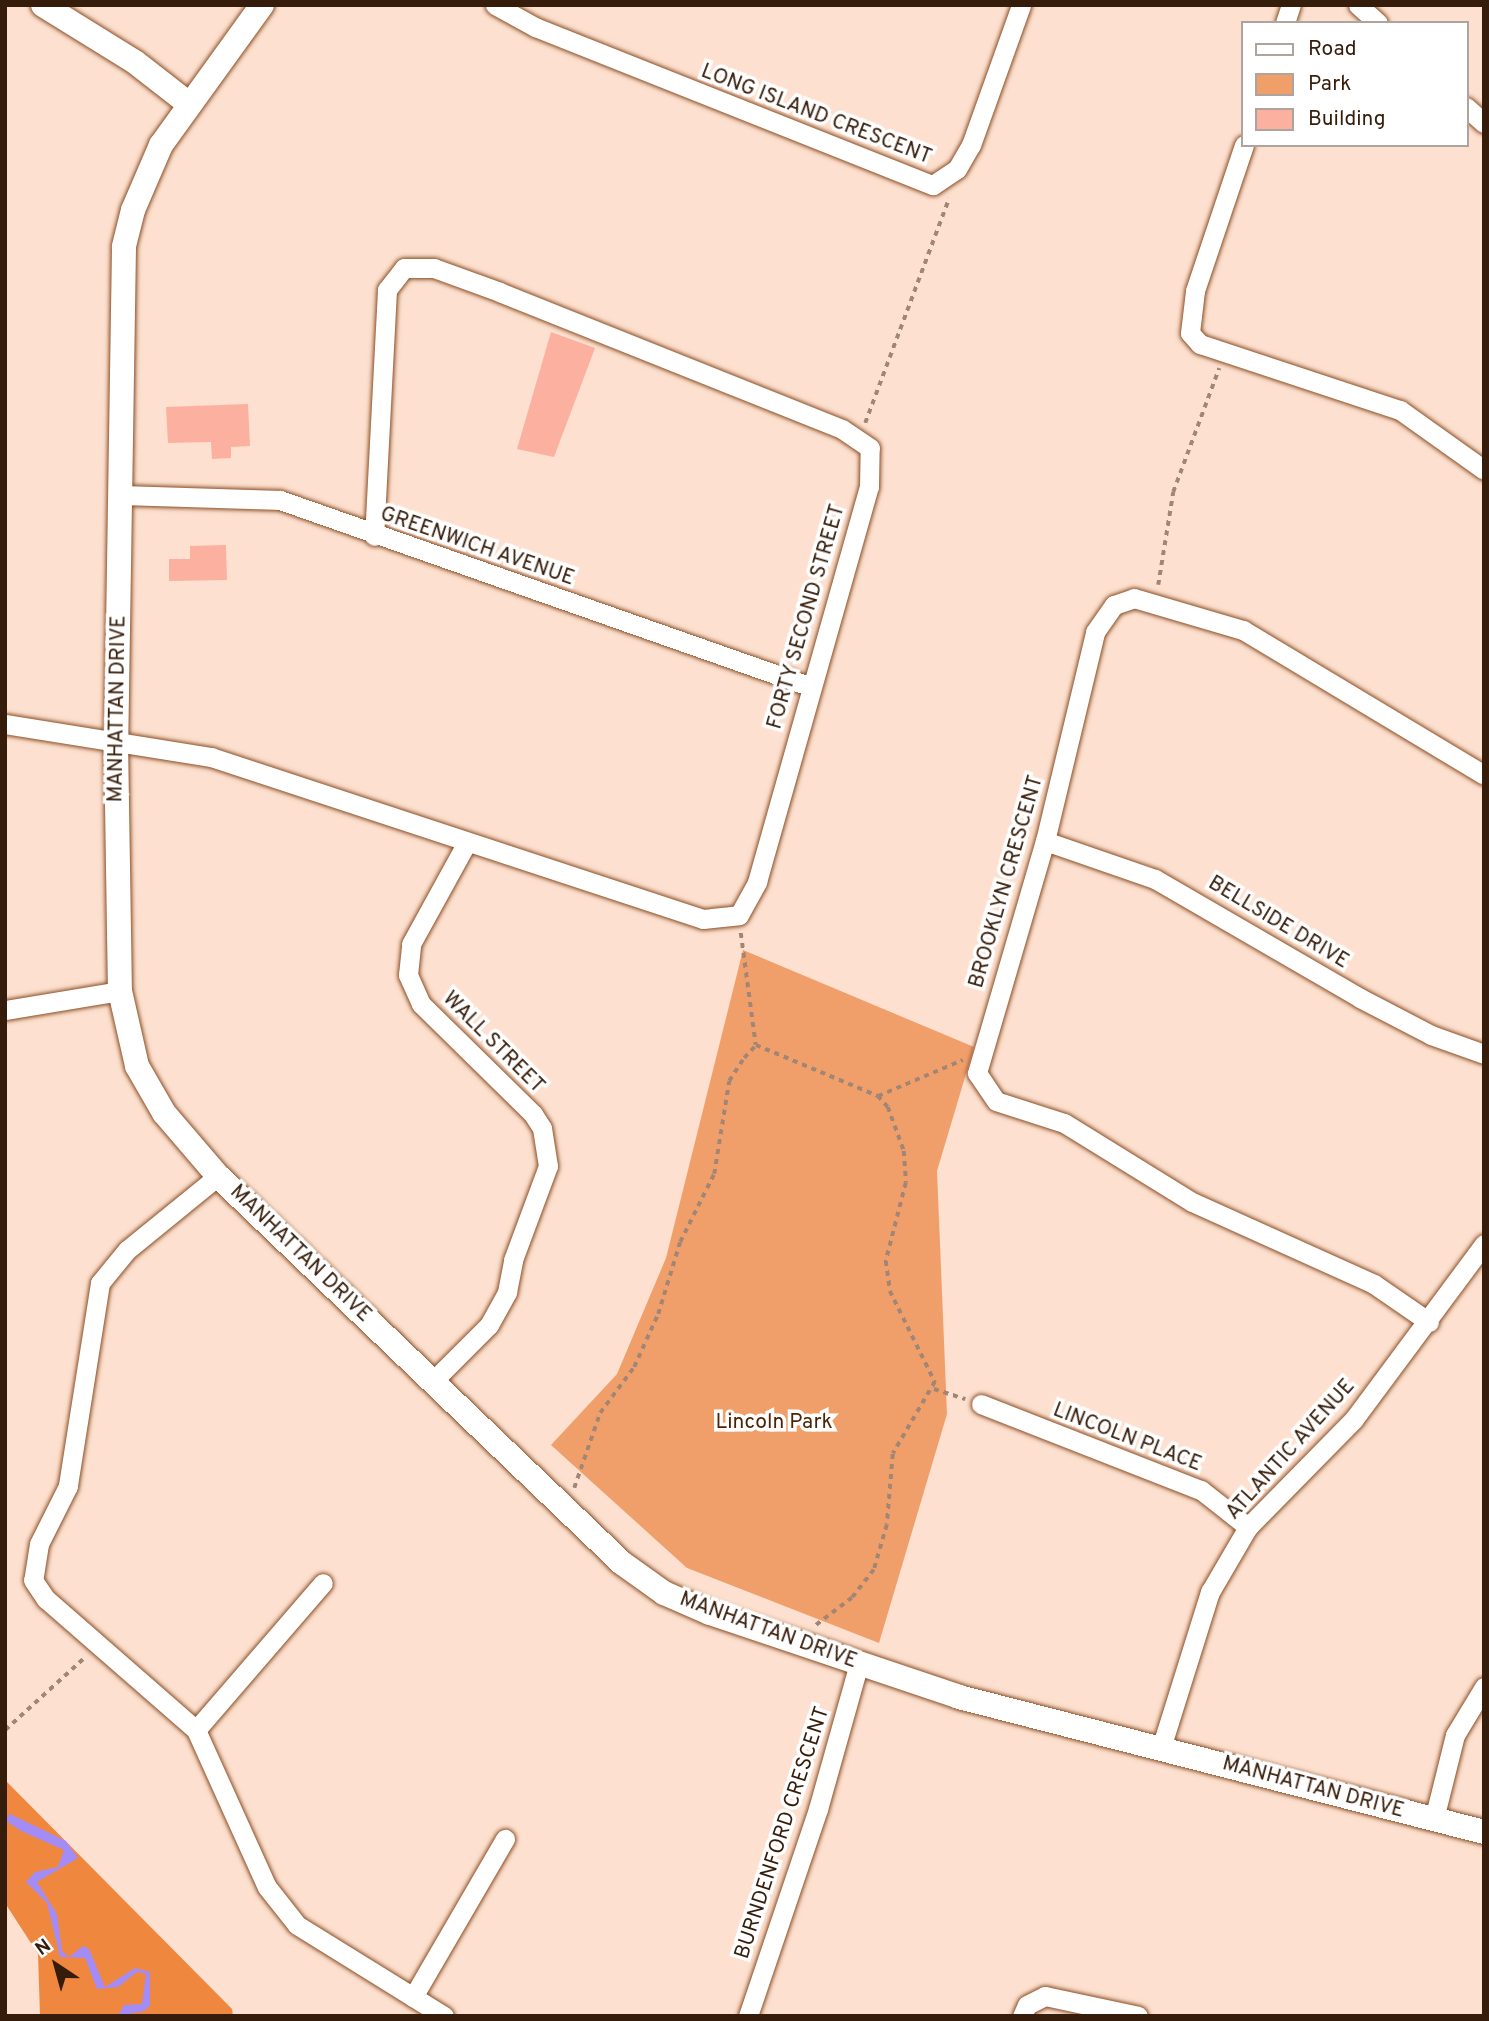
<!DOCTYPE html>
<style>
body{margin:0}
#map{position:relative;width:1489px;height:2021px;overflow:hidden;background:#fde0cf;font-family:Overpass,sans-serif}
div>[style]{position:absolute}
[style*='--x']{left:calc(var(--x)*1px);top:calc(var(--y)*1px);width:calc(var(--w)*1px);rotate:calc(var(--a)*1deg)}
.green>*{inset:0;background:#f09f6b}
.forest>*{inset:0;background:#ef883e}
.water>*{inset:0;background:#a48cf6}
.building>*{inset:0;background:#fbb0a0}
.path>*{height:3.5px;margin-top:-1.75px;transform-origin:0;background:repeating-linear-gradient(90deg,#a28675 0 5px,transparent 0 10px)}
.roads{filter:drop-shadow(0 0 2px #8b4e24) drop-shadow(0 0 2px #8b4e24)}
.minor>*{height:19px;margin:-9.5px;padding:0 9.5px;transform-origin:9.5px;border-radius:9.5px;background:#fff}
.tertiary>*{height:24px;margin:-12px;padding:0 12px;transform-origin:12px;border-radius:12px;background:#fff}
span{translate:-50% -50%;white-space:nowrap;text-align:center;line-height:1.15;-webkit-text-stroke:7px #fff;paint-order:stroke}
.street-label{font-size:21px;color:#361c0a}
.park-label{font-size:21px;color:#4d2506}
.frame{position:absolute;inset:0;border:7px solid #361c0a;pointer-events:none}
.legend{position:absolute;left:1241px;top:21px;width:228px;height:126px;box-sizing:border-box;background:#fff;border:2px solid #afa49d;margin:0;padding:9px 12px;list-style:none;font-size:21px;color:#361c0a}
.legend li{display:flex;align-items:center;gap:14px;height:35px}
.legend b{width:35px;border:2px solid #afa49d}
.north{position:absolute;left:21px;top:1930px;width:70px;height:70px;-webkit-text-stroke:5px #fff;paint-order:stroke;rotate:324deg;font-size:19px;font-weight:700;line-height:28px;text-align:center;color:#361c0a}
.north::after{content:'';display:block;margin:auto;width:24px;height:32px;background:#361c0a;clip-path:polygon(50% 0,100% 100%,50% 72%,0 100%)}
</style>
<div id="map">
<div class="green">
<i style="clip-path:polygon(743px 950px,974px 1047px,937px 1171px,947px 1414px,879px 1643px,687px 1568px,551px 1445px,617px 1374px,666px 1258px)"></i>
</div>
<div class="forest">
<i style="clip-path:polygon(5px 1780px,232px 2009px,233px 2016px,40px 2016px,38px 1954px,5px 1903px)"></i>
</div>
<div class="water">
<i style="clip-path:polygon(10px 1814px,66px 1841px,78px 1858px,37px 1882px,57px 1914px,62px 1951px,69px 1957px,83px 1946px,89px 1949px,105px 1987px,135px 1968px,150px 1972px,150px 2006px,144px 2011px,118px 2016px,124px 2005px,142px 2004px,146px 1974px,137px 1972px,118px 1987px,97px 1989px,85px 1958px,60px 1957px,47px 1903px,26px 1882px,35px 1872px,58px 1867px,64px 1850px,21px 1831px,5px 1820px)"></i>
</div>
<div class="building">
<i style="clip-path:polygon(551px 332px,595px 348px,554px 457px,517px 449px)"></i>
<i style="clip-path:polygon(248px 404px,250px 446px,231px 447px,231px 458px,212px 459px,211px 442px,168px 443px,166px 407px)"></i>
<i style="clip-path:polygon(226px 545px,227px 580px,169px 581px,169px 559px,190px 559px,190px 546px)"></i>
</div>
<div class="path">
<i style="--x:865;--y:423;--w:240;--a:-69.5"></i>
<i style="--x:1158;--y:585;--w:94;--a:-80.8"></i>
<i style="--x:1173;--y:492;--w:132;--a:-69.6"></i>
<i style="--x:741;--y:933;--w:113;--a:82.4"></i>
<i style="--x:878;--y:1096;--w:92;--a:-23"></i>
<i style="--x:934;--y:1389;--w:33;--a:18"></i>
<i style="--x:574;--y:1488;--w:79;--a:-70.9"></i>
<i style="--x:600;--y:1413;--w:57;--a:-53.5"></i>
<i style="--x:634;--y:1367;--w:58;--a:-65.6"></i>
<i style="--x:658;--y:1314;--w:75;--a:-73"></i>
<i style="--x:680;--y:1242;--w:76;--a:-63.4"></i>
<i style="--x:714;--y:1174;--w:94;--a:-80.8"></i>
<i style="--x:729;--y:1081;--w:27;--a:-57"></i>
<i style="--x:744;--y:1058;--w:18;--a:-47"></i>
<i style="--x:756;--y:1045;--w:132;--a:22.7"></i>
<i style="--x:878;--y:1096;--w:15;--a:48"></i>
<i style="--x:888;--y:1107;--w:47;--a:70"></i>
<i style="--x:904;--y:1151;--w:32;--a:86"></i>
<i style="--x:906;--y:1183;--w:81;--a:104.4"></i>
<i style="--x:886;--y:1261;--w:30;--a:82"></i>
<i style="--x:890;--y:1291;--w:102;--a:63.7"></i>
<i style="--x:935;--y:1382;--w:83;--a:120.3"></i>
<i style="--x:893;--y:1454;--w:71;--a:94.8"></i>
<i style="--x:887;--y:1525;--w:47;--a:106.1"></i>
<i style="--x:874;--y:1570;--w:36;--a:128"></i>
<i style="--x:852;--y:1598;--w:48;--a:142.7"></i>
<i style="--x:5;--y:1730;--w:107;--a:-42.3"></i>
</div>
<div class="roads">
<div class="minor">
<i style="--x:495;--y:5;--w:46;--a:28.8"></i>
<i style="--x:535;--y:27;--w:428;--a:21.7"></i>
<i style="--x:933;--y:185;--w:29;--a:-34"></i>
<i style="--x:957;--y:169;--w:28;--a:-60"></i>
<i style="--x:971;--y:145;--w:149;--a:-70.3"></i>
<i style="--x:1358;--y:5;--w:27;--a:42"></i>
<i style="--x:1285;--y:23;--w:19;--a:-72"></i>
<i style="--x:1466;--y:107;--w:24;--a:42"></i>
<i style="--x:1244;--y:145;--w:154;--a:108.6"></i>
<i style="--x:1195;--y:291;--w:42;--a:96.8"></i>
<i style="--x:1190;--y:333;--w:15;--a:48"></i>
<i style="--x:1200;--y:344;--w:211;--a:18.3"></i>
<i style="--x:1400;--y:410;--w:103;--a:35.5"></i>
<i style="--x:123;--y:495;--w:157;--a:1.8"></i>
<i style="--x:280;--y:500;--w:561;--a:19.37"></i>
<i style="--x:5;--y:724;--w:209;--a:9.1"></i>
<i style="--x:211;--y:757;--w:518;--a:18.23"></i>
<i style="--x:703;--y:919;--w:36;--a:-6"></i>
<i style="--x:739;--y:915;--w:38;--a:-61"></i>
<i style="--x:757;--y:882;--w:411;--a:-74.2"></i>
<i style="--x:869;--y:487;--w:39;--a:-89"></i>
<i style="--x:870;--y:448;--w:34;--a:-146"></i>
<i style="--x:842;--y:429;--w:368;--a:-158.2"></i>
<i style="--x:500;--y:292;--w:70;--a:-160"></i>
<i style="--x:434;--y:268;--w:30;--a:180"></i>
<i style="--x:404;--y:268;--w:28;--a:128"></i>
<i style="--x:387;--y:290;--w:246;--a:93"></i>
<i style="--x:1045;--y:841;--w:116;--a:19.1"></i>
<i style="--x:1155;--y:879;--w:237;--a:30.1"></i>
<i style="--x:1360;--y:998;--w:80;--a:27.5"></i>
<i style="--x:1431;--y:1035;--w:56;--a:19.7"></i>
<i style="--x:5;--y:1010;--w:117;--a:-9.4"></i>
<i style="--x:218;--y:1176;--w:117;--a:140.9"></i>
<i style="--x:127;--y:1250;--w:43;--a:129.3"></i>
<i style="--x:100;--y:1283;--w:206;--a:99"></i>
<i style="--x:68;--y:1486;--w:65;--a:116.6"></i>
<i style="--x:39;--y:1544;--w:36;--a:99"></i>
<i style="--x:33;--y:1580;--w:23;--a:56"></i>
<i style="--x:46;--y:1599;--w:199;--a:41.1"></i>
<i style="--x:196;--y:1730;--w:172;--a:65.7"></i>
<i style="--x:267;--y:1887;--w:48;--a:51.7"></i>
<i style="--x:297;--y:1925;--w:173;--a:31.8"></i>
<i style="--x:1429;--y:1322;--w:67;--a:-145.4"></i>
<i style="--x:1374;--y:1284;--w:200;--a:-155.7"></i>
<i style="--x:1192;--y:1202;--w:150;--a:-148.3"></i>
<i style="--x:1064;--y:1123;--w:71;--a:-162.1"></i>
<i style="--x:996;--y:1101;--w:34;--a:-124"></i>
<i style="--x:977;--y:1073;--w:242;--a:-73.7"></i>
<i style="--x:1045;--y:841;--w:215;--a:-76.5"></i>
<i style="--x:1095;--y:632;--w:33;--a:-55"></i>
<i style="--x:1114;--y:605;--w:21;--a:-19"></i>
<i style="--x:1134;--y:598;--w:114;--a:16.4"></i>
<i style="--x:1243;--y:630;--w:281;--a:31"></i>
<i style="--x:433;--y:1381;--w:79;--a:-45"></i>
<i style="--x:489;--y:1325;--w:38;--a:-61"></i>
<i style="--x:507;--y:1292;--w:33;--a:-79"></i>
<i style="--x:513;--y:1260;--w:100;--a:-69.6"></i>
<i style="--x:548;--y:1166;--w:38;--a:-99"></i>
<i style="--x:542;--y:1128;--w:17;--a:-123"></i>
<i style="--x:533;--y:1114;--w:157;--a:-135.5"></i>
<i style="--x:421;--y:1004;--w:32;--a:-114"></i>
<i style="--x:408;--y:975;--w:31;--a:-84"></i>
<i style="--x:411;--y:944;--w:114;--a:-61.2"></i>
<i style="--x:981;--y:1404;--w:236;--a:21.4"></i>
<i style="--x:1201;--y:1490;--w:60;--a:38.2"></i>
<i style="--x:196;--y:1730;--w:194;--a:-49.2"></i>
<i style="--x:1161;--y:1748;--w:164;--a:-72.6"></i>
<i style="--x:1210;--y:1592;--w:75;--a:-59.7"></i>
<i style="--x:1248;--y:1527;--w:151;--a:-45.5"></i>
<i style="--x:1354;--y:1419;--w:218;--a:-53.4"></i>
<i style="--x:1434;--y:1819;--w:87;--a:-76"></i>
<i style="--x:1455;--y:1735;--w:56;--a:-58.9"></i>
<i style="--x:413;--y:1997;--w:183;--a:-59.8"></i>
<i style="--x:748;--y:2016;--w:219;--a:-71.3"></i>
<i style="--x:818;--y:1809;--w:152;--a:-74.3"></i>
<i style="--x:1022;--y:2016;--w:12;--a:-66"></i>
<i style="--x:1027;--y:2005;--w:20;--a:-27"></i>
<i style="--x:1045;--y:1996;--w:95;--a:12.1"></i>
</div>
<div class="tertiary">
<i style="--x:43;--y:5;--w:108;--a:31.8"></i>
<i style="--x:135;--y:62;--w:68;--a:37.9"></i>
<i style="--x:262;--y:5;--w:173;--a:125.8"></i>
<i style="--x:161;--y:145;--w:71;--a:113.3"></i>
<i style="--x:133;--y:210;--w:38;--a:104"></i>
<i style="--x:124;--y:247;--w:493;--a:90.9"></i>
<i style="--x:116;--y:740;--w:251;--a:89.1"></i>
<i style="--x:120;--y:991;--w:77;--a:77.2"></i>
<i style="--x:137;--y:1066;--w:54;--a:60.1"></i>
<i style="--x:164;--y:1113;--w:83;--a:49.4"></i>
<i style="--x:218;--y:1176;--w:559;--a:43.77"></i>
<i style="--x:622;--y:1563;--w:52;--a:35.5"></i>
<i style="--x:664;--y:1593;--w:50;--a:23.5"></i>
<i style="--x:710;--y:1613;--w:263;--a:18.6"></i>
<i style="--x:959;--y:1697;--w:542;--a:14.42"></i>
</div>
</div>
<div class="street-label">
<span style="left:816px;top:115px;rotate:21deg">LONG ISLAND CRESCENT</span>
<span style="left:477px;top:547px;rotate:19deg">GREENWICH AVENUE</span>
<span style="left:807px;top:617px;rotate:-74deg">FORTY SECOND STREET</span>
<span style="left:118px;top:709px;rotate:-89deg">MANHATTAN DRIVE</span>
<span style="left:1007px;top:882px;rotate:-74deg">BROOKLYN CRESCENT</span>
<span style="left:1278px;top:923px;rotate:31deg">BELLSIDE DRIVE</span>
<span style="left:493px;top:1043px;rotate:45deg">WALL STREET</span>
<span style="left:300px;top:1254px;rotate:44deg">MANHATTAN DRIVE</span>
<span style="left:1127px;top:1438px;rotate:21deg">LINCOLN PLACE</span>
<span style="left:1291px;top:1450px;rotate:-48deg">ATLANTIC AVENUE</span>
<span style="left:768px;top:1631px;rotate:20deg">MANHATTAN DRIVE</span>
<span style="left:1313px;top:1788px;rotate:15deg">MANHATTAN DRIVE</span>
<span style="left:783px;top:1833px;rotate:-72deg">BURNDENFORD CRESCENT</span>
</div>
<div class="park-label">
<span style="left:774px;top:1423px">Lincoln Park</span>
</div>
<div class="frame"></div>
<ul class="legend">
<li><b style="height:9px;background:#fff"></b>Road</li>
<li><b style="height:19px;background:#f09f6b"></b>Park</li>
<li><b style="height:19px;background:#fbb0a0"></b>Building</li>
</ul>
<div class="north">N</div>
</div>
